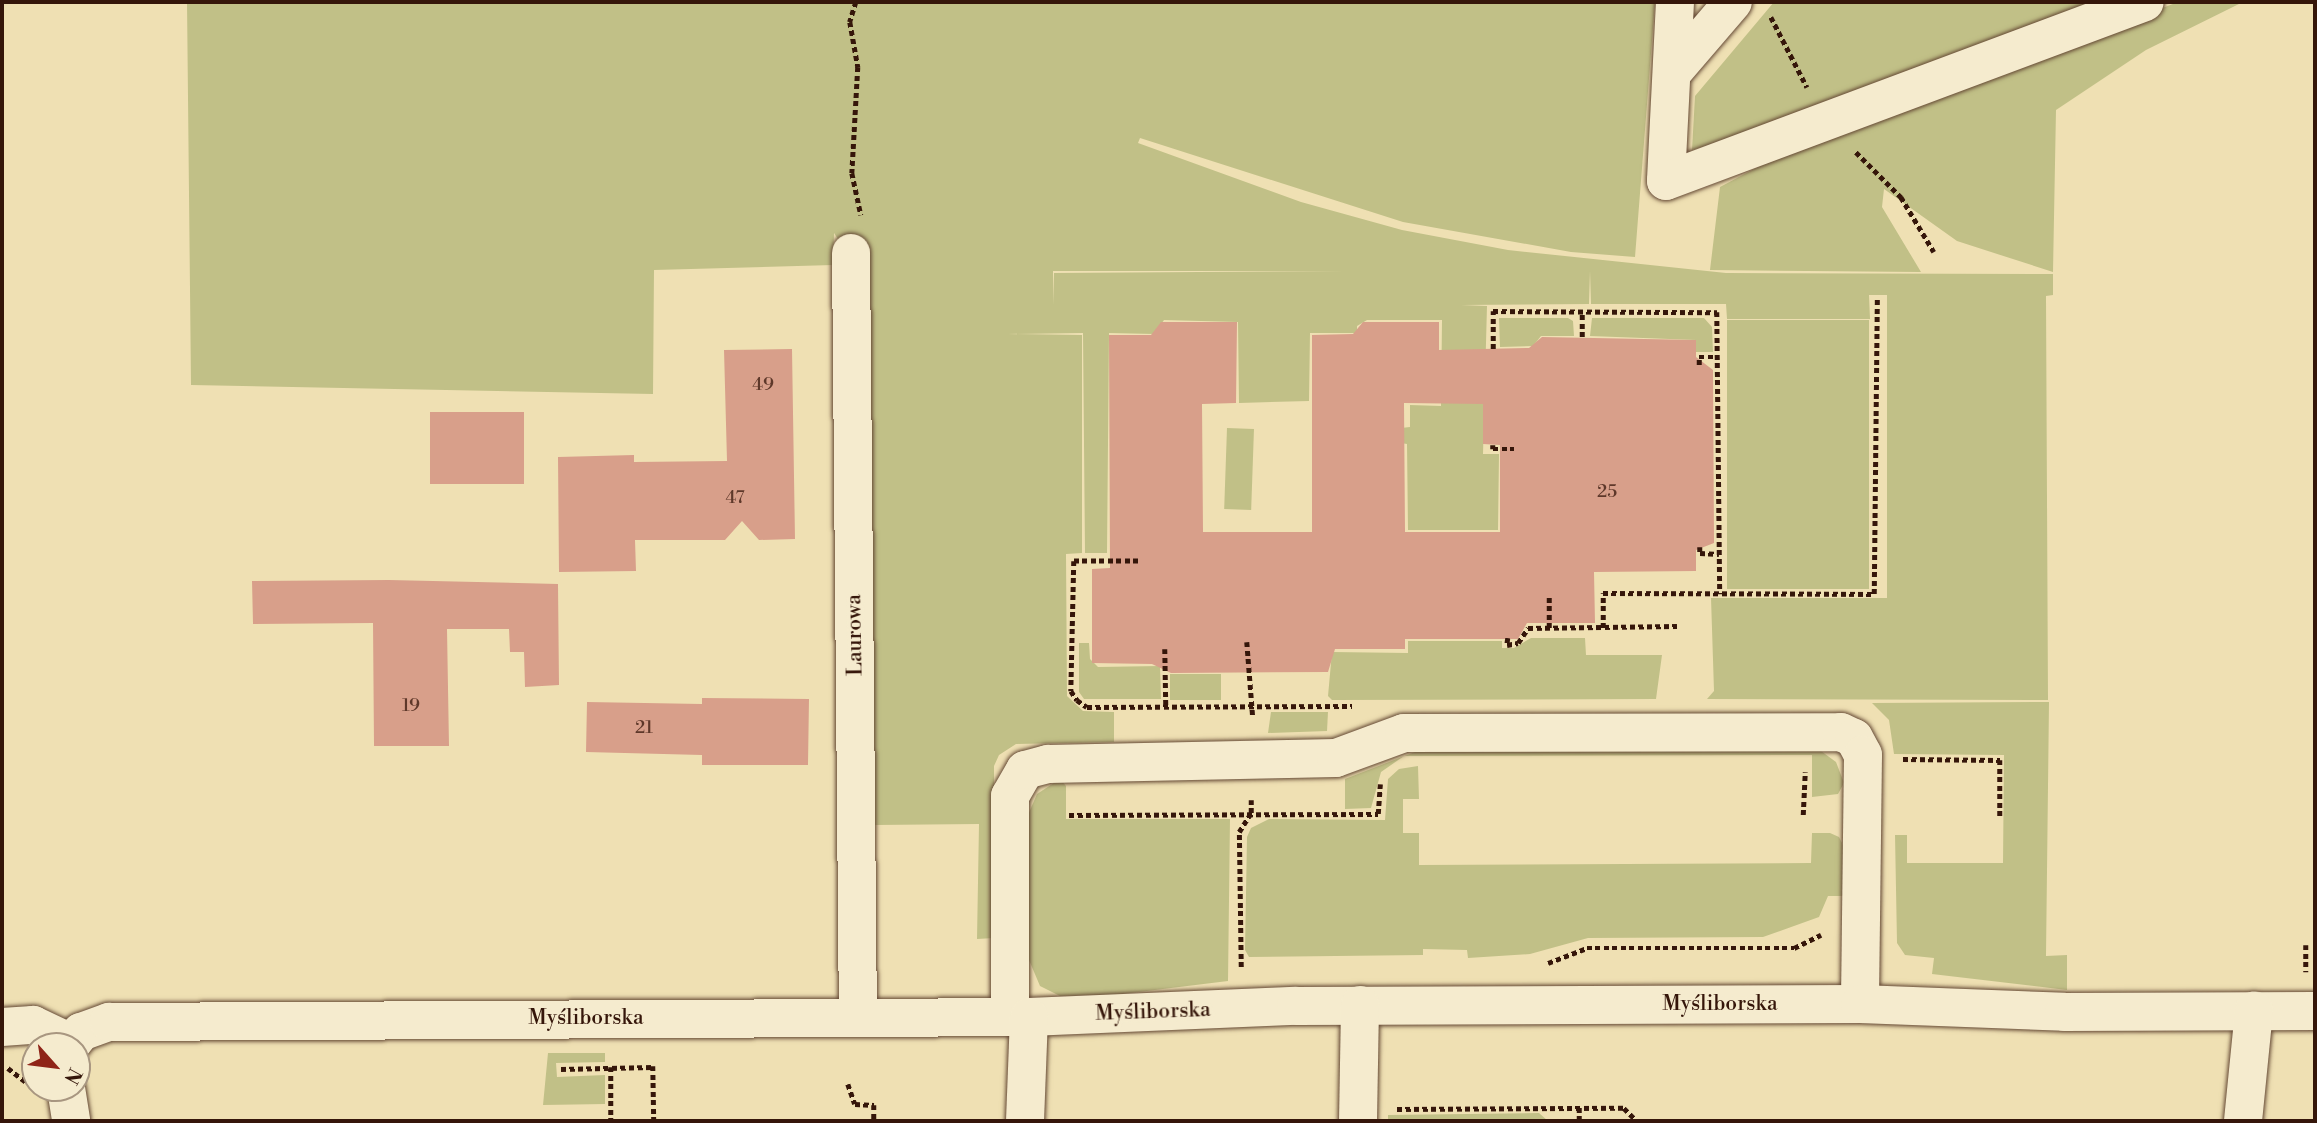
<!DOCTYPE html>
<meta charset="utf-8">
<style>
body{margin:0}
#map{position:relative;width:2317px;height:1123px;overflow:hidden;background:#efe0b3;font-family:"Libre Bodoni",serif}
div>[style]{position:absolute}
[style*='--x']{left:calc(var(--x)*1px);top:calc(var(--y)*1px);width:calc(var(--w)*1px);rotate:calc(var(--a)*1deg)}
.green>*{inset:0;background:#c1c087;transform-origin:0 0}
.building>*{inset:0;background:#d89f8a;transform-origin:0 0}
.path>*{height:4.5px;margin-top:-2.25px;transform-origin:0;background:repeating-linear-gradient(90deg,#35160a 0 5px,transparent 0 8.5px)}
.roads{filter:drop-shadow(0 0 2px #644834) drop-shadow(0 0 2px #644834)}
.minor>*{height:38px;margin:-19px;padding:0 19px;transform-origin:19px;border-radius:19px;background:#f5ebce}
span{translate:-50% -50%;white-space:nowrap;text-align:center;line-height:1.15;-webkit-text-stroke:7px #f5ebce;paint-order:stroke}
.number-label{font-size:18px;color:#5e382a}
.number-label span{-webkit-text-stroke-width:0}
.street-label{font-size:21px;color:#35160a}
.frame{position:absolute;inset:0;border:4px solid #35160a;pointer-events:none}
.north{position:absolute;left:21px;top:1032px;width:70px;height:70px;box-sizing:border-box;background:#f5ebce;border:2px solid #a89680;border-radius:50%;rotate:118deg;font-size:19px;font-weight:700;line-height:28px;text-align:center;color:#35160a}
.north::after{content:'';display:block;margin:auto;width:24px;height:32px;background:#8f2418;clip-path:polygon(50% 0,100% 100%,50% 72%,0 100%)}
</style>
<div id="map">
<div class="green">
<i style="clip-path:polygon(evenodd,187px 2px,1655px 2px,1635px 257px,1571px 252px,1403px 222px,1140px 138px,1138px 143px,1301px 202px,1402px 230px,1508px 250px,1726px 273px,2053px 274px,2053px 295px,2046px 296px,2048px 700px,1707px 699px,1714px 691px,1711px 598px,1887px 598px,1887px 295px,1869px 295px,1870px 319px,1727px 319px,1726px 304px,1591px 304px,1590px 271px,1589px 304px,1461px 305px,1487px 306px,1483px 454px,1499px 454px,1498px 530px,1408px 530px,1407px 444px,1401px 443px,1401px 428px,1410px 427px,1410px 405px,1441px 406px,1442px 320px,1367px 320px,1357px 326px,1357px 333px,1310px 333px,1309px 401px,1239px 403px,1238px 322px,1164px 320px,1154px 334px,1109px 333px,1107px 553px,1085px 553px,1083px 333px,1008px 334px,1082px 335px,1082px 553px,1066px 554px,1067px 696px,1083px 711px,1114px 712px,1114px 742px,1016px 744px,999px 755px,994px 766px,994px 938px,977px 939px,979px 824px,875px 825px,869px 286px,834px 233px,833px 265px,654px 270px,653px 394px,191px 385px,187px 2px,1346px 271px,1054px 273px,1053px 305px,1053px 271px,1346px 271px)"></i>
<i style="clip-path:polygon(1774px 2px,2114px 2px,1920px 102px,2178px 2px,2243px 2px,2146px 50px,2056px 110px,2053px 272px,1957px 241px,1884px 189px,1882px 207px,1921px 272px,1710px 270px,1720px 187px,1824px 132px,1793px 120px,1692px 150px,1695px 96px)"></i>
<i style="clip-path:polygon(1499px 318px,1568px 318px,1573px 321px,1574px 336px,1541px 336px,1533px 346px,1500px 347px)"></i>
<i style="clip-path:polygon(1592px 318px,1704px 318px,1712px 327px,1713px 352px,1696px 352px,1696px 340px,1590px 336px)"></i>
<i style="left:1727px;top:320px;width:142px;height:269px"></i>
<i style="left:1227px;top:428px;width:27px;height:81px;rotate:2deg"></i>
<i style="clip-path:polygon(1531px 638px,1585px 638px,1586px 655px,1662px 655px,1656px 699px,1332px 700px,1328px 696px,1332px 652px,1408px 653px,1408px 641px,1502px 641px,1502px 648px,1514px 648px)"></i>
<i style="clip-path:polygon(1079px 643px,1089px 643px,1090px 659px,1098px 667px,1160px 666px,1161px 699px,1084px 699px,1079px 692px)"></i>
<i style="left:1221px;top:674px;width:26px;height:51px;rotate:90deg"></i>
<i style="clip-path:polygon(2049px 702px,2046px 956px,2067px 955px,2067px 990px,1932px 974px,1934px 958px,1905px 955px,1897px 943px,1895px 835px,1907px 835px,1907px 863px,2003px 863px,2004px 755px,1894px 754px,1889px 720px,1872px 703px)"></i>
<i style="clip-path:polygon(1271px 712px,1328px 712px,1327px 731px,1268px 733px)"></i>
<i style="clip-path:polygon(1420px 750px,1821px 751px,1836px 762px,1844px 783px,1838px 794px,1812px 797px,1812px 755px,1404px 756px,1381px 772px,1371px 808px,1345px 809px,1345px 779px)"></i>
<i style="clip-path:polygon(1418px 766px,1419px 799px,1403px 799px,1403px 833px,1419px 833px,1419px 865px,1811px 863px,1812px 833px,1830px 833px,1839px 837px,1844px 847px,1844px 896px,1828px 896px,1819px 917px,1763px 937px,1588px 938px,1530px 954px,1468px 958px,1467px 950px,1423px 949px,1423px 955px,1249px 957px,1245px 950px,1247px 837px,1251px 828px,1269px 819px,1385px 820px,1388px 779px,1399px 769px)"></i>
<i style="clip-path:polygon(1060px 779px,1066px 786px,1066px 819px,1230px 819px,1228px 981px,1114px 995px,1060px 996px,1040px 986px,1029px 960px,1028px 815px,1037px 794px)"></i>
<i style="clip-path:polygon(548px 1053px,605px 1053px,605px 1062px,556px 1063px,557px 1077px,605px 1075px,605px 1104px,543px 1105px)"></i>
<i style="clip-path:polygon(1539px 1113px,1548px 1121px,1388px 1121px,1388px 1115px)"></i>
</div>
<div class="building">
<i style="clip-path:polygon(evenodd,1161px 322px,1237px 322px,1236px 403px,1202px 404px,1203px 532px,1312px 532px,1312px 335px,1353px 334px,1363px 322px,1439px 322px,1439px 350px,1529px 348px,1542px 337px,1696px 340px,1696px 357px,1713px 370px,1714px 543px,1696px 550px,1696px 571px,1594px 572px,1595px 623px,1527px 623px,1518px 639px,1405px 639px,1405px 649px,1335px 649px,1328px 672px,1171px 673px,1152px 664px,1092px 663px,1092px 569px,1110px 568px,1109px 335px,1151px 335px,1161px 322px,1404px 403px,1483px 404px,1483px 444px,1500px 445px,1500px 532px,1405px 532px,1404px 403px)"></i>
<i style="clip-path:polygon(792px 349px,795px 539px,759px 540px,742px 521px,725px 540px,635px 540px,636px 571px,559px 572px,558px 457px,634px 455px,634px 462px,727px 461px,724px 350px)"></i>
<i style="left:430px;top:412px;width:94px;height:72px"></i>
<i style="clip-path:polygon(389px 580px,558px 584px,559px 685px,525px 687px,524px 652px,510px 652px,509px 629px,447px 629px,449px 746px,374px 746px,373px 623px,253px 624px,252px 581px)"></i>
<i style="clip-path:polygon(702px 698px,809px 699px,808px 765px,702px 765px,702px 755px,586px 752px,587px 702px,702px 704px)"></i>
</div>
<div class="path">
<i style="--x:856;--y:2;--w:21;--a:107"></i>
<i style="--x:850;--y:22;--w:46;--a:79.9"></i>
<i style="--x:858;--y:67;--w:106;--a:93.2"></i>
<i style="--x:852;--y:173;--w:43;--a:77.9"></i>
<i style="--x:1771;--y:17;--w:79;--a:62.8"></i>
<i style="--x:1856;--y:152;--w:64;--a:45"></i>
<i style="--x:1901;--y:197;--w:64;--a:59"></i>
<i style="--x:1582;--y:337;--w:25;--a:-90"></i>
<i style="--x:1493;--y:349;--w:38;--a:-90"></i>
<i style="--x:1493;--y:311;--w:224;--a:0.3"></i>
<i style="--x:1717;--y:312;--w:282;--a:89.4"></i>
<i style="--x:1699;--y:365;--w:8;--a:-90"></i>
<i style="--x:1699;--y:357;--w:19;--a:0"></i>
<i style="--x:1493;--y:445;--w:4;--a:90"></i>
<i style="--x:1493;--y:449;--w:21;--a:0"></i>
<i style="--x:1700;--y:547;--w:6;--a:90"></i>
<i style="--x:1700;--y:553;--w:19;--a:3"></i>
<i style="--x:1138;--y:561;--w:64;--a:180"></i>
<i style="--x:1074;--y:561;--w:130;--a:91.3"></i>
<i style="--x:1071;--y:691;--w:11;--a:56"></i>
<i style="--x:1077;--y:700;--w:12;--a:35"></i>
<i style="--x:1087;--y:707;--w:265;--a:-0.2"></i>
<i style="--x:1549;--y:628;--w:31;--a:-90"></i>
<i style="--x:1603;--y:628;--w:35;--a:-90"></i>
<i style="--x:1603;--y:593;--w:271;--a:0.2"></i>
<i style="--x:1874;--y:594;--w:297;--a:-89.4"></i>
<i style="--x:1508;--y:638;--w:7;--a:98"></i>
<i style="--x:1507;--y:645;--w:11;--a:-10"></i>
<i style="--x:1518;--y:643;--w:18;--a:-56"></i>
<i style="--x:1528;--y:628;--w:149;--a:-0.8"></i>
<i style="--x:1247;--y:642;--w:76;--a:85.5"></i>
<i style="--x:1165;--y:649;--w:58;--a:89"></i>
<i style="--x:1903;--y:759;--w:97;--a:0.6"></i>
<i style="--x:2000;--y:760;--w:56;--a:90"></i>
<i style="--x:1069;--y:815;--w:309;--a:-0.2"></i>
<i style="--x:1378;--y:814;--w:30;--a:-86"></i>
<i style="--x:1803;--y:815;--w:43;--a:-87.3"></i>
<i style="--x:2306;--y:945;--w:27;--a:90"></i>
<i style="--x:1548;--y:963;--w:42;--a:-21"></i>
<i style="--x:1587;--y:948;--w:207;--a:0"></i>
<i style="--x:1794;--y:948;--w:30;--a:-26"></i>
<i style="--x:1241;--y:967;--w:135;--a:-90.8"></i>
<i style="--x:1239;--y:832;--w:22;--a:-58"></i>
<i style="--x:1251;--y:813;--w:13;--a:-90"></i>
<i style="--x:653;--y:1066;--w:55;--a:89"></i>
<i style="--x:611;--y:1067;--w:54;--a:90"></i>
<i style="--x:8;--y:1068;--w:23;--a:38"></i>
<i style="--x:561;--y:1069;--w:92;--a:-1.2"></i>
<i style="--x:848;--y:1084;--w:21;--a:71"></i>
<i style="--x:855;--y:1104;--w:19;--a:3"></i>
<i style="--x:874;--y:1105;--w:16;--a:90"></i>
<i style="--x:1397;--y:1109;--w:227;--a:-0.3"></i>
<i style="--x:1624;--y:1108;--w:18;--a:45"></i>
<i style="--x:1579;--y:1121;--w:14;--a:-90"></i>
</div>
<div class="roads">
<div class="minor">
<i style="--x:1675;--y:2;--w:179;--a:92.9"></i>
<i style="--x:1666;--y:181;--w:511;--a:-20.49"></i>
<i style="--x:1673;--y:72;--w:92;--a:-49.4"></i>
<i style="--x:851;--y:253;--w:765;--a:89.48"></i>
<i style="--x:1010;--y:1017;--w:221;--a:-90"></i>
<i style="--x:1010;--y:796;--w:30;--a:-60"></i>
<i style="--x:1025;--y:770;--w:24;--a:-15"></i>
<i style="--x:1048;--y:764;--w:288;--a:-1.2"></i>
<i style="--x:1336;--y:758;--w:72;--a:-20.2"></i>
<i style="--x:1404;--y:733;--w:437;--a:-0.1"></i>
<i style="--x:1841;--y:732;--w:14;--a:25"></i>
<i style="--x:1854;--y:738;--w:19;--a:62"></i>
<i style="--x:1863;--y:755;--w:249;--a:90.7"></i>
<i style="--x:2;--y:1027;--w:31;--a:-4"></i>
<i style="--x:33;--y:1025;--w:42;--a:25.3"></i>
<i style="--x:70;--y:1046;--w:18;--a:-52"></i>
<i style="--x:81;--y:1032;--w:30;--a:-20"></i>
<i style="--x:109;--y:1022;--w:920;--a:-0.31"></i>
<i style="--x:1029;--y:1017;--w:267;--a:-2.4"></i>
<i style="--x:1296;--y:1006;--w:564;--a:-0.2"></i>
<i style="--x:1860;--y:1004;--w:204;--a:2.2"></i>
<i style="--x:2064;--y:1012;--w:251;--a:-0.2"></i>
<i style="--x:66;--y:1088;--w:33;--a:81"></i>
<i style="--x:1025;--y:1121;--w:104;--a:-87.8"></i>
<i style="--x:1358;--y:1121;--w:116;--a:-89"></i>
<i style="--x:2243;--y:1121;--w:111;--a:-84.3"></i>
</div>
</div>
<div class="number-label">
<span style="left:763px;top:385px">49</span>
<span style="left:1607px;top:492px">25</span>
<span style="left:735px;top:498px">47</span>
<span style="left:411px;top:706px">19</span>
<span style="left:644px;top:728px">21</span>
</div>
<div class="street-label">
<span style="left:855px;top:635px;rotate:-91deg">Laurowa</span>
<span style="left:1720px;top:1004px">Myśliborska</span>
<span style="left:1153px;top:1012px;rotate:-2deg">Myśliborska</span>
<span style="left:586px;top:1018px">Myśliborska</span>
</div>
<div class="frame"></div>
<div class="north">N</div>
</div>
